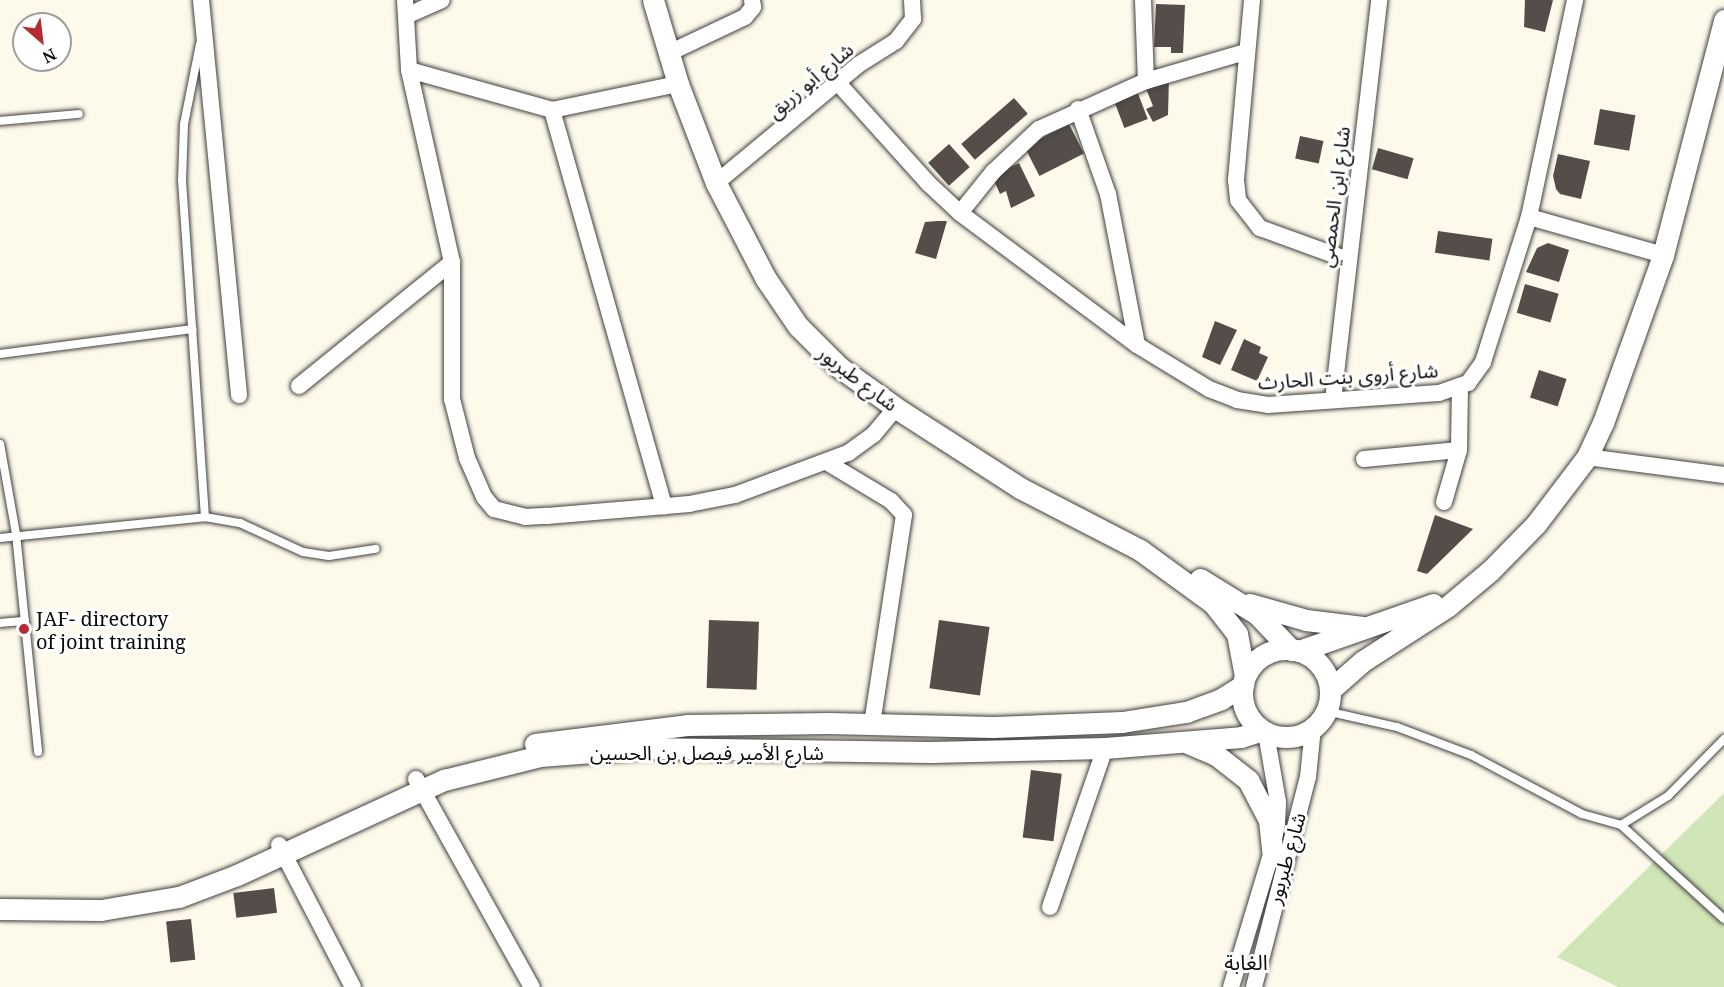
<!DOCTYPE html>
<meta charset="utf-8">
<style>
body{margin:0}
#map{position:relative;width:1724px;height:987px;overflow:hidden;background:#fefaeb;font-family:"Noto Serif","Noto Sans Arabic",serif}
div>[style]{position:absolute}
[style*='--x']{left:calc(var(--x)*1px);top:calc(var(--y)*1px);width:calc(var(--w)*1px);rotate:calc(var(--a)*1deg)}
.green>*{inset:0;background:#d0e6b7}
.building>*{inset:0;background:#544d49;transform-origin:0 0}
.roads{filter:drop-shadow(0 0 2px #3f3f3f) drop-shadow(0 0 2px #3f3f3f)}
.service>*{height:8px;margin:-4px;padding:0 4px;transform-origin:4px;border-radius:4px;background:#fff}
.minor>*{height:16px;margin:-8px;padding:0 8px;transform-origin:8px;border-radius:8px;background:#fff}
.tertiary>*{height:21px;margin:-10.5px;padding:0 10.5px;transform-origin:10.5px;border-radius:10.5px;background:#fff}
.tertiary>.ring{margin:-10.5px;padding:0;box-sizing:content-box;background:none;border:21px solid #fff;border-radius:50%}
.dots>*{width:16px;height:16px;translate:-50% -50%;box-sizing:border-box;border:3px solid #fff;border-radius:50%}
span{translate:-50% -50%;white-space:nowrap;text-align:center;line-height:1.15;-webkit-text-stroke:6px #fff;paint-order:stroke}
.street-label{font-size:20px;color:#0c0c0c}
.poi-label{font-size:20px;color:#0c0c0c}
.left{translate:0 -50%;text-align:left}
.neighbourhood-label{font-size:21px;color:#0c0c0c}
.north{position:absolute;left:12px;top:12px;width:60px;height:60px;box-sizing:border-box;background:#fff;border:2px solid #9e9e9e;border-radius:50%;rotate:152deg;font-size:16px;font-weight:700;line-height:24px;text-align:center;color:#0c0c0c}
.north::after{content:'';display:block;margin:auto;width:21px;height:27px;background:#b52b31;clip-path:polygon(50% 0,100% 100%,50% 72%,0 100%)}
</style>
<div id="map">
<div class="green">
<i style="clip-path:polygon(1724px 793px,1724px 987px,1618px 987px,1557px 957px)"></i>
</div>
<div class="building">
<i style="clip-path:polygon(1525px 0,1553px 0,1545px 32px,1524px 27px)"></i>
<i style="clip-path:polygon(1156px 4px,1185px 5px,1183px 53px,1171px 53px,1171px 47px,1154px 47px)"></i>
<i style="clip-path:polygon(1169px 77px,1168px 115px,1153px 122px,1146px 109px,1153px 106px,1145px 86px)"></i>
<i style="left:1137px;top:91px;width:30px;height:25px;rotate:69deg"></i>
<i style="left:1014px;top:98px;width:21px;height:70px;rotate:49deg"></i>
<i style="left:1600px;top:109px;width:36px;height:36px;rotate:10deg"></i>
<i style="left:1069px;top:124px;width:33px;height:50px;rotate:63deg"></i>
<i style="left:1300px;top:136px;width:24px;height:23px;rotate:12deg"></i>
<i style="left:949px;top:144px;width:31px;height:28px;rotate:48deg"></i>
<i style="left:1378px;top:148px;width:37px;height:22px;rotate:16deg"></i>
<i style="clip-path:polygon(1558px 154px,1590px 161px,1581px 199px,1560px 194px,1556px 189px,1553px 176px)"></i>
<i style="clip-path:polygon(1019px 163px,1035px 196px,1011px 208px,1006px 191px,1000px 194px,992px 176px)"></i>
<i style="clip-path:polygon(937px 221px,947px 221px,936px 259px,915px 253px,925px 222px)"></i>
<i style="left:1438px;top:231px;width:55px;height:22px;rotate:8deg"></i>
<i style="clip-path:polygon(1548px 243px,1569px 250px,1559px 282px,1526px 272px,1537px 248px)"></i>
<i style="left:1525px;top:284px;width:35px;height:30px;rotate:16deg"></i>
<i style="clip-path:polygon(1215px 321px,1237px 330px,1220px 365px,1202px 357px)"></i>
<i style="clip-path:polygon(1244px 339px,1261px 347px,1259px 353px,1268px 357px,1257px 381px,1231px 370px)"></i>
<i style="left:1539px;top:370px;width:29px;height:29px;rotate:18deg"></i>
<i style="clip-path:polygon(1435px 515px,1473px 529px,1427px 574px,1417px 571px)"></i>
<i style="left:709px;top:620px;width:50px;height:68px;rotate:2deg"></i>
<i style="left:939px;top:620px;width:51px;height:69px;rotate:8deg"></i>
<i style="left:1031px;top:770px;width:31px;height:68px;rotate:7deg"></i>
<i style="left:274px;top:888px;width:25px;height:41px;rotate:83deg"></i>
<i style="left:191px;top:919px;width:41px;height:25px;rotate:84deg"></i>
</div>
<div class="roads">
<div class="service">
<i style="--x:200;--y:44;--w:82;--a:101.3"></i>
<i style="--x:184;--y:124;--w:56;--a:92"></i>
<i style="--x:182;--y:180;--w:338;--a:86.1"></i>
<i style="--x:0;--y:121;--w:79;--a:-5.1"></i>
<i style="--x:0;--y:354;--w:194;--a:-7.4"></i>
<i style="--x:0;--y:444;--w:91;--a:79.9"></i>
<i style="--x:16;--y:534;--w:219;--a:84.2"></i>
<i style="--x:0;--y:538;--w:206;--a:-5.8"></i>
<i style="--x:205;--y:517;--w:36;--a:10"></i>
<i style="--x:240;--y:523;--w:69;--a:24.7"></i>
<i style="--x:303;--y:552;--w:26;--a:9"></i>
<i style="--x:329;--y:556;--w:47;--a:-8.7"></i>
<i style="--x:0;--y:623;--w:25;--a:-5"></i>
<i style="--x:1326;--y:711;--w:73;--a:12.7"></i>
<i style="--x:1397;--y:727;--w:79;--a:20.7"></i>
<i style="--x:1471;--y:755;--w:126;--a:28"></i>
<i style="--x:1582;--y:814;--w:41;--a:15.8"></i>
<i style="--x:1621;--y:825;--w:55;--a:-31.7"></i>
<i style="--x:1668;--y:796;--w:80;--a:-45.5"></i>
<i style="--x:1621;--y:825;--w:139;--a:42.4"></i>
</div>
<div class="minor">
<i style="--x:201;--y:0;--w:397;--a:84.5"></i>
<i style="--x:405;--y:0;--w:70;--a:86.7"></i>
<i style="--x:409;--y:70;--w:197;--a:77.4"></i>
<i style="--x:452;--y:262;--w:137;--a:90"></i>
<i style="--x:452;--y:399;--w:61;--a:75.7"></i>
<i style="--x:467;--y:458;--w:43;--a:66.4"></i>
<i style="--x:484;--y:497;--w:16;--a:50"></i>
<i style="--x:494;--y:509;--w:32;--a:14"></i>
<i style="--x:525;--y:517;--w:22;--a:-3"></i>
<i style="--x:547;--y:516;--w:143;--a:-4.8"></i>
<i style="--x:689;--y:504;--w:47;--a:-11.1"></i>
<i style="--x:735;--y:495;--w:121;--a:-20.4"></i>
<i style="--x:848;--y:453;--w:32;--a:-36"></i>
<i style="--x:874;--y:434;--w:34;--a:-50"></i>
<i style="--x:1143;--y:0;--w:81;--a:87.9"></i>
<i style="--x:1252;--y:0;--w:181;--a:95.1"></i>
<i style="--x:1236;--y:180;--w:20;--a:84"></i>
<i style="--x:1238;--y:200;--w:36;--a:52"></i>
<i style="--x:1260;--y:228;--w:94;--a:20"></i>
<i style="--x:406;--y:16;--w:39;--a:-24"></i>
<i style="--x:669;--y:53;--w:84;--a:-25.3"></i>
<i style="--x:745;--y:17;--w:13;--a:-51"></i>
<i style="--x:753;--y:7;--w:7;--a:-98"></i>
<i style="--x:409;--y:70;--w:148;--a:15.6"></i>
<i style="--x:552;--y:110;--w:129;--a:-11.7"></i>
<i style="--x:838;--y:83;--w:136;--a:48"></i>
<i style="--x:929;--y:184;--w:42;--a:43.1"></i>
<i style="--x:960;--y:213;--w:221;--a:36.7"></i>
<i style="--x:1137;--y:345;--w:84;--a:31.4"></i>
<i style="--x:1209;--y:389;--w:30;--a:21"></i>
<i style="--x:1237;--y:400;--w:31;--a:9"></i>
<i style="--x:1268;--y:405;--w:171;--a:-4"></i>
<i style="--x:1439;--y:393;--w:31;--a:-19"></i>
<i style="--x:1468;--y:383;--w:26;--a:-54"></i>
<i style="--x:1483;--y:362;--w:152;--a:-72.4"></i>
<i style="--x:1529;--y:217;--w:222;--a:-78"></i>
<i style="--x:1078;--y:109;--w:90;--a:70.6"></i>
<i style="--x:1108;--y:194;--w:154;--a:79.1"></i>
<i style="--x:552;--y:110;--w:412;--a:74.2"></i>
<i style="--x:716;--y:183;--w:185;--a:-39.7"></i>
<i style="--x:858;--y:65;--w:45;--a:-32.3"></i>
<i style="--x:896;--y:41;--w:28;--a:-52"></i>
<i style="--x:913;--y:19;--w:19;--a:-93"></i>
<i style="--x:960;--y:213;--w:53;--a:-51.2"></i>
<i style="--x:993;--y:172;--w:63;--a:-43.1"></i>
<i style="--x:1039;--y:129;--w:117;--a:-24.2"></i>
<i style="--x:1146;--y:81;--w:103;--a:-16.3"></i>
<i style="--x:1529;--y:217;--w:139;--a:15.8"></i>
<i style="--x:299;--y:386;--w:197;--a:-39"></i>
<i style="--x:1333;--y:400;--w:403;--a:-83.4"></i>
<i style="--x:1587;--y:457;--w:138;--a:7.5"></i>
<i style="--x:1364;--y:459;--w:95;--a:-5.4"></i>
<i style="--x:828;--y:463;--w:74;--a:31.1"></i>
<i style="--x:891;--y:501;--w:19;--a:47"></i>
<i style="--x:904;--y:515;--w:211;--a:98.7"></i>
<i style="--x:1444;--y:502;--w:54;--a:-73.9"></i>
<i style="--x:1459;--y:450;--w:64;--a:-89.1"></i>
<i style="--x:416;--y:779;--w:238;--a:60.9"></i>
<i style="--x:279;--y:845;--w:160;--a:62.5"></i>
<i style="--x:1050;--y:907;--w:168;--a:-70.9"></i>
<i style="--x:1231;--y:987;--w:142;--a:-73.2"></i>
<i style="--x:1272;--y:851;--w:28;--a:-80"></i>
<i style="--x:1277;--y:823;--w:21;--a:-87"></i>
<i style="--x:1278;--y:802;--w:70;--a:-99.9"></i>
<i style="--x:1254;--y:987;--w:217;--a:-75.6"></i>
<i style="--x:1308;--y:777;--w:49;--a:-84.2"></i>
</div>
<div class="tertiary">
<i style="--x:653;--y:0;--w:88;--a:73.4"></i>
<i style="--x:678;--y:84;--w:106;--a:69"></i>
<i style="--x:716;--y:183;--w:108;--a:62.5"></i>
<i style="--x:766;--y:279;--w:57;--a:55.8"></i>
<i style="--x:798;--y:326;--w:58;--a:45"></i>
<i style="--x:839;--y:367;--w:70;--a:35.7"></i>
<i style="--x:896;--y:408;--w:148;--a:32.8"></i>
<i style="--x:1020;--y:488;--w:135;--a:27.3"></i>
<i style="--x:1140;--y:550;--w:90;--a:36"></i>
<i style="--x:1213;--y:603;--w:39;--a:52"></i>
<i style="--x:1237;--y:634;--w:43;--a:79.2"></i>
<i style="--x:1200;--y:579;--w:67;--a:31.6"></i>
<i style="--x:1257;--y:614;--w:50;--a:46.6"></i>
<i style="--x:1250;--y:604;--w:58;--a:15.9"></i>
<i style="--x:1306;--y:620;--w:57;--a:7"></i>
<i class="ring" style="left:1242px;top:649px;width:67px;height:67px"></i>
<i style="--x:1299;--y:651;--w:142;--a:-19.3"></i>
<i style="--x:1330;--y:690;--w:44;--a:-41.3"></i>
<i style="--x:1363;--y:661;--w:101;--a:-32.9"></i>
<i style="--x:1448;--y:606;--w:56;--a:-39.9"></i>
<i style="--x:1491;--y:570;--w:64;--a:-45.6"></i>
<i style="--x:1536;--y:524;--w:84;--a:-52.7"></i>
<i style="--x:1587;--y:457;--w:38;--a:-65"></i>
<i style="--x:1603;--y:423;--w:178;--a:-70.3"></i>
<i style="--x:1663;--y:255;--w:243;--a:-75.4"></i>
<i style="--x:1188;--y:743;--w:30;--a:23"></i>
<i style="--x:1216;--y:755;--w:41;--a:38"></i>
<i style="--x:1248;--y:780;--w:45;--a:62.3"></i>
<i style="--x:1269;--y:820;--w:31;--a:84"></i>
<i style="--x:535;--y:744;--w:153;--a:-7.1"></i>
<i style="--x:687;--y:725;--w:142;--a:-0.8"></i>
<i style="--x:829;--y:723;--w:164;--a:1.4"></i>
<i style="--x:993;--y:727;--w:129;--a:-2.2"></i>
<i style="--x:1122;--y:722;--w:65;--a:-8.9"></i>
<i style="--x:1186;--y:712;--w:37;--a:-20"></i>
<i style="--x:1221;--y:699;--w:26;--a:-32"></i>
<i style="--x:0;--y:909;--w:101;--a:0.6"></i>
<i style="--x:101;--y:910;--w:79;--a:-9.5"></i>
<i style="--x:179;--y:897;--w:62;--a:-20.8"></i>
<i style="--x:237;--y:875;--w:228;--a:-24.7"></i>
<i style="--x:444;--y:780;--w:99;--a:-14"></i>
<i style="--x:540;--y:756;--w:104;--a:-4.4"></i>
<i style="--x:644;--y:748;--w:286;--a:0.8"></i>
<i style="--x:930;--y:752;--w:175;--a:-1.3"></i>
<i style="--x:1105;--y:748;--w:136;--a:-4.6"></i>
<i style="--x:1241;--y:737;--w:22;--a:-18"></i>
</div>
</div>
<div class="dots">
<i style="left:24px;top:629px;background:#b52b31"></i>
</div>
<div class="street-label">
<span style="left:810px;top:80px;rotate:-40deg">شارع أبو زريق</span>
<span style="left:1334px;top:197px;rotate:-83deg">شارع ابن الحمصي</span>
<span style="left:1348px;top:376px;rotate:-4deg">شارع أروى بنت الحارث</span>
<span style="left:858px;top:378px;rotate:37deg">شارع طبربور</span>
<span style="left:707px;top:752px">شارع الأمير فيصل بن الحسين</span>
<span style="left:1286px;top:858px;rotate:-74deg">شارع طبربور</span>
</div>
<div class="poi-label">
<span class="left" style="left:36px;top:630px">JAF- directory<br>of joint training</span>
</div>
<div class="neighbourhood-label">
<span style="left:1246px;top:962px">الغابة</span>
</div>
<div class="north">N</div>
</div>
